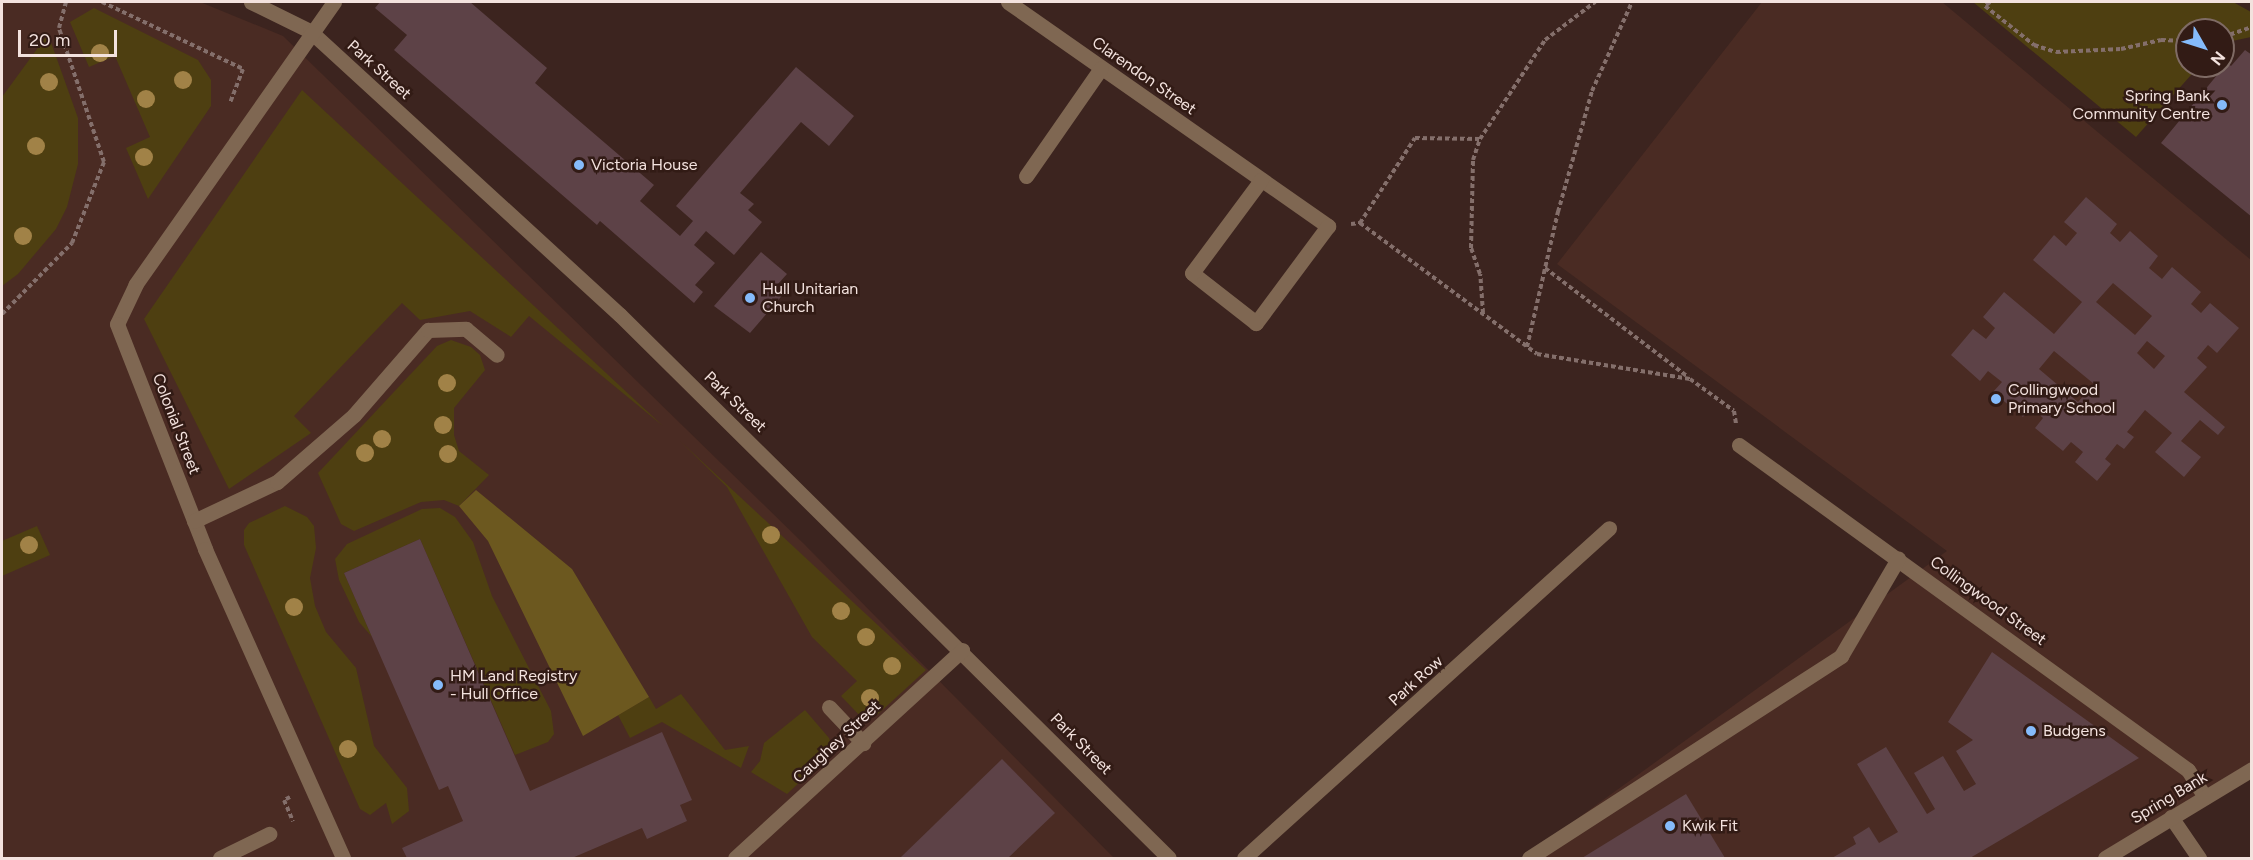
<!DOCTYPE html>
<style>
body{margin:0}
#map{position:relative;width:2253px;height:860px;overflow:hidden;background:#3c241f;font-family:Figtree,sans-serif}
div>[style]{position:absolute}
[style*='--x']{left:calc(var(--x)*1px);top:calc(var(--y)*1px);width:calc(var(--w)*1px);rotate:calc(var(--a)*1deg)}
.built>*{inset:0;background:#4a2b23}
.green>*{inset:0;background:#4e3f11}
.forest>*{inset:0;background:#6c581f}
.building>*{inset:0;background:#5d4247}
.path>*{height:4px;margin-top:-2px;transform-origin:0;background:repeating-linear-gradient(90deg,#846f6b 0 4.5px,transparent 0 7.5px)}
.minor>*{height:15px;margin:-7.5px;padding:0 7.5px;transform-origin:7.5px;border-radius:7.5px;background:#7f6752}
.trees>*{width:18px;height:18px;margin:-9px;border-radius:50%;background:#a18247}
.dots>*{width:16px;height:16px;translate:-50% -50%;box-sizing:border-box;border:3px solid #321b15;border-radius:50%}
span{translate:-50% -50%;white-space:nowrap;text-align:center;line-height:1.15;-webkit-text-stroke:5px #321b15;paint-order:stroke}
.street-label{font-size:16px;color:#f3e2de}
.poi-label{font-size:16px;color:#f3e2de}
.right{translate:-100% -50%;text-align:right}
.left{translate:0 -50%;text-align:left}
.frame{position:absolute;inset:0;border:3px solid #f3e2de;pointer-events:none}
.north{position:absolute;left:2175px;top:18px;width:60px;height:60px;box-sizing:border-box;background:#321b15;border:2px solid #7f6b65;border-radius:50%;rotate:129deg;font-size:16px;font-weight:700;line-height:24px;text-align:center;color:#f3e2de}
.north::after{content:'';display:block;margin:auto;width:21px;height:27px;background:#85bbfb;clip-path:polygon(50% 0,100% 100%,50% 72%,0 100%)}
.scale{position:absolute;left:18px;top:30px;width:99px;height:27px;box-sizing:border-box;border:3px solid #f3e2de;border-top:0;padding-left:8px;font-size:18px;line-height:21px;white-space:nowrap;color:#f3e2de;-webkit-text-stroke:4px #321b15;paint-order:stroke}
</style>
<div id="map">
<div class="built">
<i style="clip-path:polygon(2px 2px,200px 2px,283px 36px,804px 544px,1114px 858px,2px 858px)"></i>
<i style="clip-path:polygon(1762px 2px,1942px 2px,2251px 260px,2251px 762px,2096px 858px,1523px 858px,1947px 551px,1557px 264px)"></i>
</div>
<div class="green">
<i style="clip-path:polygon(1973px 2px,2233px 2px,2251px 12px,2251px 37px,2223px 43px,2223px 30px,2187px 30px,2187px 66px,2199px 66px,2136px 137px)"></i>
<i style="clip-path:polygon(94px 8px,198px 60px,211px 80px,211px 106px,148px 199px,126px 148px,150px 137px,115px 56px,89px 67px,70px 22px)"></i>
<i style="clip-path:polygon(48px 34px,78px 118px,78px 164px,67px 207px,56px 229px,18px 274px,2px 286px,2px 97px)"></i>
<i style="clip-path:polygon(302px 90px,663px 426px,529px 316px,511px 337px,470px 311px,420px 320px,402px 303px,294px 416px,311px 433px,229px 489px,144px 319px)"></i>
<i style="clip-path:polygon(451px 340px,471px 347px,480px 355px,485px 370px,454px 408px,454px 435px,459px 451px,489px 475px,459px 506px,444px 500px,421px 502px,354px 531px,341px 524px,318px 473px,437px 346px)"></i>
<i style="clip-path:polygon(680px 441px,926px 670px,877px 715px,861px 717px,841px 696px,857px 681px,812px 637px,727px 487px)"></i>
<i style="clip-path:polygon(285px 506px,307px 517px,314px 526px,316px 548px,310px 578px,315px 606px,326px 632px,356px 668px,374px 746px,407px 788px,409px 811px,392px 824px,386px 803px,370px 815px,360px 809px,244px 545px,244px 530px,249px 523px)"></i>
<i style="clip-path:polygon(440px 508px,455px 517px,473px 542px,492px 596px,551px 711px,554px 734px,548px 742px,515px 755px,420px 539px,344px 573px,372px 637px,359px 622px,339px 580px,335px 559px,347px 544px,422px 509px)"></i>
<i style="clip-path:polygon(37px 526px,50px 555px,2px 576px,2px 541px)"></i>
<i style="clip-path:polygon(681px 694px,725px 750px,749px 746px,741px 768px,662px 722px,630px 738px,618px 715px,649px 697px,656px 709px)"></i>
<i style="clip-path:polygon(805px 710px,829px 738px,832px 747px,830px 754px,787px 794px,751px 772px,760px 761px,764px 743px)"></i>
</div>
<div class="forest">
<i style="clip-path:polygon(476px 490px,572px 569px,649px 697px,583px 736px,488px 541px,459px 506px)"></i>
</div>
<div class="building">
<i style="clip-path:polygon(380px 2px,470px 2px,547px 68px,535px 83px,654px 185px,640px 201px,680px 236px,693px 221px,676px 206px,796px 67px,854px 116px,829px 146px,801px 122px,740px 193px,754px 204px,748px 210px,762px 222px,734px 255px,706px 231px,694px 245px,715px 263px,695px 285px,703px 292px,694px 303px,600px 221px,597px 225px,394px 50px,407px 35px,375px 8px)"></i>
<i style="clip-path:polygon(2245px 50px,2252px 55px,2252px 217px,2161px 143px,2227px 63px,2231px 66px)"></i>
<i style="clip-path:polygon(evenodd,2086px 197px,2117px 224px,2110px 233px,2120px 242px,2130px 231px,2158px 256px,2149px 268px,2162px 279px,2172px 267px,2201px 292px,2191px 304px,2201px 313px,2210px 303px,2239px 328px,2217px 353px,2208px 345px,2197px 358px,2207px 367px,2184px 392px,2225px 427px,2218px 435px,2200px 420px,2181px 441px,2201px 457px,2184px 477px,2155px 452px,2172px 433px,2145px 410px,2127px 432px,2134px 437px,2124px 449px,2117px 444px,2105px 459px,2111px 464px,2097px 481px,2075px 462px,2083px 452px,2071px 442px,2063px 451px,2035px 428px,2043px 418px,2031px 407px,2023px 417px,1993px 392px,2002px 382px,1988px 371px,1980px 381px,1951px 355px,1973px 329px,1986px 339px,1995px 328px,1983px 317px,2004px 292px,2054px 334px,2082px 302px,2033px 260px,2054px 235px,2066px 246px,2077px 233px,2064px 222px,2086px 197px,2113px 283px,2152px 316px,2135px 335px,2096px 302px,2113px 283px,2086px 197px,2147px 341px,2165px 356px,2154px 369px,2137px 353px,2147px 341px,2086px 197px,2054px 351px,2094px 384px,2078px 402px,2039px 369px,2054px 351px)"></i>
<i style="clip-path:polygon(761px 252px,787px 274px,778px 284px,786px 291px,750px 333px,714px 306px)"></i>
<i style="clip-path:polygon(420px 539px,530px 791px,662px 732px,692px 800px,680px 805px,687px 821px,647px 839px,642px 828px,572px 858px,407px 858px,402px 848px,463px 821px,448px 786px,439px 790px,344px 573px)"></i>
<i style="clip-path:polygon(1992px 652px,2139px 758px,1970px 858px,1832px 858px,1856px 844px,1853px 837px,1869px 827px,1879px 843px,1898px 832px,1857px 764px,1886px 747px,1927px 814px,1935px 809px,1914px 773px,1943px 756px,1964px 791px,1976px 784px,1956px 751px,1973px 740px,1948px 722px)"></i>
<i style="clip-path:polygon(1002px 759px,1055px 813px,1008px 858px,900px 858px)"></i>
<i style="clip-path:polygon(1686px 794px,1725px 858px,1582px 858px)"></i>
</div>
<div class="path">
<i style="--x:102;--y:2;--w:156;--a:25.4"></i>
<i style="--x:243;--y:69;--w:36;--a:111"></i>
<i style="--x:1990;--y:2;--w:6;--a:141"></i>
<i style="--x:1985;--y:6;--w:63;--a:38.5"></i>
<i style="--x:2034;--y:45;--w:23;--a:18"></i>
<i style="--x:2056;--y:52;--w:65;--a:-2.6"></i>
<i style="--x:2121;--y:49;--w:41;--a:-12.7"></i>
<i style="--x:2161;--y:40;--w:26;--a:2"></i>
<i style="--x:2223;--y:37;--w:31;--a:-19"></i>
<i style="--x:1360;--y:223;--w:101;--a:-57.1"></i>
<i style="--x:1415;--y:138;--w:65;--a:0.9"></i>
<i style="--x:1351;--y:224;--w:9;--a:-6"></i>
<i style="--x:1360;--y:223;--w:220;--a:36.5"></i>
<i style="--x:1537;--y:354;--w:155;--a:9.3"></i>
<i style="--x:1690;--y:379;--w:54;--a:36"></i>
<i style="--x:1734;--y:411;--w:13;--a:81"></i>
<i style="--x:1545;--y:268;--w:180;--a:37.3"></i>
<i style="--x:1483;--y:313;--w:39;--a:-94"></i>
<i style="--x:1480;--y:274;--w:28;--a:-109"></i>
<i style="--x:1471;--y:248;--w:88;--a:-88.7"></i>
<i style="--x:1473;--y:160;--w:22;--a:-72"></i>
<i style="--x:1480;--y:139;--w:118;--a:-56.7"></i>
<i style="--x:1545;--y:40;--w:63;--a:-37.2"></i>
<i style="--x:2;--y:314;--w:100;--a:-45.4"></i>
<i style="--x:72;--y:243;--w:87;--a:-68.4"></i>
<i style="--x:104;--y:162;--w:141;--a:-108.6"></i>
<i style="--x:59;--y:28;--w:27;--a:-75"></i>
<i style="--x:1527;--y:347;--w:139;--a:-77.1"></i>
<i style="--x:1558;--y:212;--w:126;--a:-74.3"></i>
<i style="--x:1592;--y:91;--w:98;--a:-65.8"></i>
<i style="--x:290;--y:797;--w:7;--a:153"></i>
<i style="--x:284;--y:800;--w:23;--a:67"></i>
</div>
<div class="minor">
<i style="--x:251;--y:2;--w:66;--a:26.2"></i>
<i style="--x:310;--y:31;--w:420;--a:42.5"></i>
<i style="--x:620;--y:315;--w:772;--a:44.69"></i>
<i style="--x:334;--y:2;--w:345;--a:125.1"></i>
<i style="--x:136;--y:284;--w:44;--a:115.4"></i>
<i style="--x:117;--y:324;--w:242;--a:68.6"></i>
<i style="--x:205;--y:549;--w:338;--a:65.9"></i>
<i style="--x:1008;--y:2;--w:391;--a:35"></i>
<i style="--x:1328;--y:226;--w:121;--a:126.6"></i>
<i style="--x:1256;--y:323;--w:81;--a:-142"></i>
<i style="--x:1192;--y:273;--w:116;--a:-53.4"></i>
<i style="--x:1026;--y:176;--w:131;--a:-55.2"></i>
<i style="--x:1739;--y:445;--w:554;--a:35.9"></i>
<i style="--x:2188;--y:770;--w:32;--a:58"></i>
<i style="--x:194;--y:521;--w:92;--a:-25.2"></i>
<i style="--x:277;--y:482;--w:102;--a:-41"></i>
<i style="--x:354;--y:415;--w:113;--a:-49"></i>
<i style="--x:428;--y:330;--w:38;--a:-2"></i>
<i style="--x:466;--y:329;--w:40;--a:40"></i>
<i style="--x:829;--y:707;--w:50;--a:46.6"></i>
<i style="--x:2171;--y:817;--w:50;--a:55.7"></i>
<i style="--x:220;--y:858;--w:55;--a:-26.1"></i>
<i style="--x:735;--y:858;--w:308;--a:-42.5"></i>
<i style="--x:1244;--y:858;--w:492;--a:-42.1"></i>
<i style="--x:1529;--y:858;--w:372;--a:-32.9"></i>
<i style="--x:1841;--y:656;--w:113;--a:-59.6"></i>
<i style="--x:2105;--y:858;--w:172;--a:-31.2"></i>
</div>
<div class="trees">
<i style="left:100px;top:53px"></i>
<i style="left:183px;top:80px"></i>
<i style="left:49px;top:82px"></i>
<i style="left:146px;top:99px"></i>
<i style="left:36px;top:146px"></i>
<i style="left:144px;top:157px"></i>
<i style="left:23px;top:236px"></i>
<i style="left:447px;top:383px"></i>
<i style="left:443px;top:425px"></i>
<i style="left:382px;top:439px"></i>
<i style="left:365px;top:453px"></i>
<i style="left:448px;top:454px"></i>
<i style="left:771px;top:535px"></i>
<i style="left:29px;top:545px"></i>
<i style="left:294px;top:607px"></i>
<i style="left:841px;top:611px"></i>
<i style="left:866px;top:637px"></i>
<i style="left:892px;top:666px"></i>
<i style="left:870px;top:698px"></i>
<i style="left:348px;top:749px"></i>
</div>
<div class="dots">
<i style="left:2222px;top:105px;background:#85bbfb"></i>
<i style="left:579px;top:165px;background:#85bbfb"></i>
<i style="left:750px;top:298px;background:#85bbfb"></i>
<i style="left:1996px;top:399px;background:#85bbfb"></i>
<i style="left:438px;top:685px;background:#85bbfb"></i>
<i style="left:2031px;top:731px;background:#85bbfb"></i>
<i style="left:1670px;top:826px;background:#85bbfb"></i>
</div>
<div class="street-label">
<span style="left:379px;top:70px;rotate:42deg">Park Street</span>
<span style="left:1144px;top:76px;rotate:35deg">Clarendon Street</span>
<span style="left:735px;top:402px;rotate:44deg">Park Street</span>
<span style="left:176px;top:424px;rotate:69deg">Colonial Street</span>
<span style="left:1988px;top:601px;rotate:36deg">Collingwood Street</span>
<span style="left:1416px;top:681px;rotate:-42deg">Park Row</span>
<span style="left:837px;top:742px;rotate:-43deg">Caughey Street</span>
<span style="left:1081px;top:744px;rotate:45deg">Park Street</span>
<span style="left:2169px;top:798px;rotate:-31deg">Spring Bank</span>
</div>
<div class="poi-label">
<span class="right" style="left:2210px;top:105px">Spring Bank<br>Community Centre</span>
<span class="left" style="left:591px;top:165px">Victoria House</span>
<span class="left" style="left:762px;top:298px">Hull Unitarian<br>Church</span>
<span class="left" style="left:2008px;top:399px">Collingwood<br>Primary School</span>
<span class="left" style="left:450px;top:685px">HM Land Registry<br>- Hull Office</span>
<span class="left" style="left:2043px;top:731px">Budgens</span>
<span class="left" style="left:1682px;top:826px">Kwik Fit</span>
</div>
<div class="frame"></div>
<div class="north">N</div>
<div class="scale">20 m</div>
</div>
